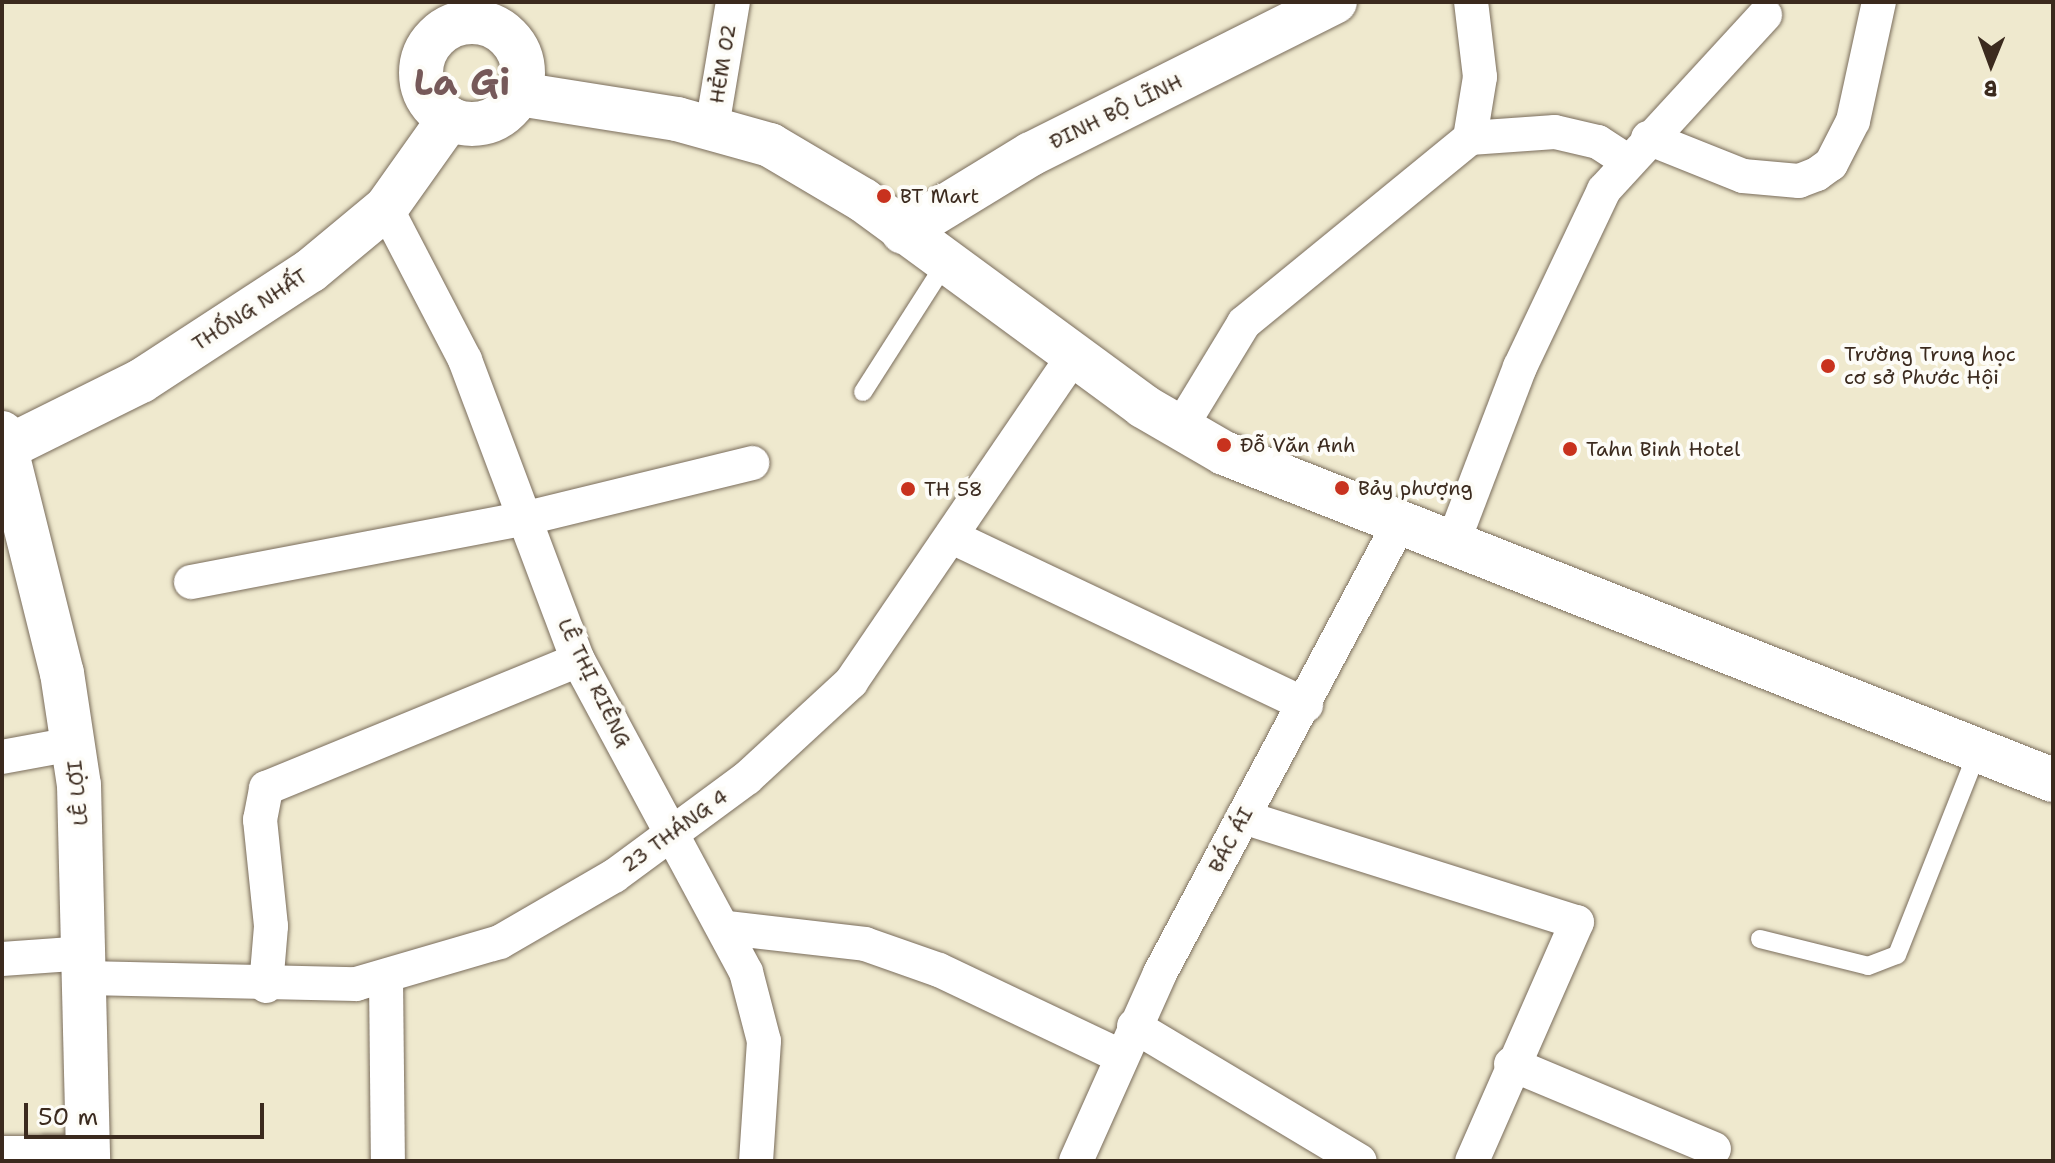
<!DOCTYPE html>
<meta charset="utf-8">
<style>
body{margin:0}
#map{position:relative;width:2055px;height:1163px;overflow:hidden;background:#efe9ce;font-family:"Shantell Sans",sans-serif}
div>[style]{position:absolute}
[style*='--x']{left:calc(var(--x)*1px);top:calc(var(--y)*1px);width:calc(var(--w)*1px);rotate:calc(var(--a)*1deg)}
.roads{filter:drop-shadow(0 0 2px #7a6d5c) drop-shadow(0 0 2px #7a6d5c)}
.service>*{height:18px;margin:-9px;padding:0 9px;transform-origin:9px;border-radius:9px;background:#fff}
.minor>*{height:34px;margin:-17px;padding:0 17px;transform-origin:17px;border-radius:17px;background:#fff}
.tertiary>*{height:44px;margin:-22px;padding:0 22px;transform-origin:22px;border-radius:22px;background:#fff}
.secondary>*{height:44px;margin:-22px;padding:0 22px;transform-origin:22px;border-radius:22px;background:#fff}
.secondary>.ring{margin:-22px;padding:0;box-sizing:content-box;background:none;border:44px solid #fff;border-radius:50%}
.dots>*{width:22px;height:22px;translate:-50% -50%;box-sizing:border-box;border:4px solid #fdfcf7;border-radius:50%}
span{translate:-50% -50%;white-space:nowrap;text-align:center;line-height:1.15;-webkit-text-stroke:8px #fdfcf7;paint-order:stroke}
.street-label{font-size:20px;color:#3b2a1e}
.poi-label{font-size:20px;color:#3b2a1e}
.left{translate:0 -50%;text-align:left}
.town-label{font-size:36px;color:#765959;font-weight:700}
.frame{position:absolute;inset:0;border:4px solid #3b2a1e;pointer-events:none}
.north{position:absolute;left:1951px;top:24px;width:80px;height:80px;-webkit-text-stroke:6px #fdfcf7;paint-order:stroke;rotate:181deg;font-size:22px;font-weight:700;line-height:32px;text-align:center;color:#3b2a1e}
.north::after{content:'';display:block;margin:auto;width:28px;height:36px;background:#3b2a1e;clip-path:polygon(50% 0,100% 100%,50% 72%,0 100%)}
.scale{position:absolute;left:24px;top:1103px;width:240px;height:36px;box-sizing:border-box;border:4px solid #3b2a1e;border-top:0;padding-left:10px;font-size:24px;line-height:28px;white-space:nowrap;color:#3b2a1e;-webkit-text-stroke:6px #fdfcf7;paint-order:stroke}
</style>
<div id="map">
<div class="roads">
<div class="service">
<i style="--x:863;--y:392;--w:152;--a:-57.4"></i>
<i style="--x:1760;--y:939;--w:111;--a:14"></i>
<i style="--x:1868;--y:966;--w:31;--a:-21"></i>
<i style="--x:1897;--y:955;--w:220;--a:-68.4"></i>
</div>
<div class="minor">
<i style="--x:712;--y:127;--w:127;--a:-80.5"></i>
<i style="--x:1470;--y:138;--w:62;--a:-80.7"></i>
<i style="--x:1480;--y:77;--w:76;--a:-96.8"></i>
<i style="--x:1648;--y:138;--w:102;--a:21.8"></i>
<i style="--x:1743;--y:176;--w:56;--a:5.1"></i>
<i style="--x:1799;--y:181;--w:19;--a:-21"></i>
<i style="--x:1817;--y:174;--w:17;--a:-36"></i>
<i style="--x:1831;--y:164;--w:48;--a:-62.9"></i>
<i style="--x:1853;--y:121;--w:122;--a:-77.7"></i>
<i style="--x:386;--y:208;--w:171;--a:62.5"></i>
<i style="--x:465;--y:360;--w:321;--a:69.4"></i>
<i style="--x:578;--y:660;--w:354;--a:61.7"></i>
<i style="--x:746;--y:972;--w:71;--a:75.4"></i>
<i style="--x:764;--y:1041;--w:120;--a:93.8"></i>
<i style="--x:1179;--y:430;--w:125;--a:-58.7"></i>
<i style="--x:1244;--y:323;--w:292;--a:-39.3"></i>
<i style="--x:1470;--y:138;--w:85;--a:-4"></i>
<i style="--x:1555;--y:132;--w:44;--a:13.1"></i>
<i style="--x:1598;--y:142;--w:33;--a:33"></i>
<i style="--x:952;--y:537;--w:392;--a:25.4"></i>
<i style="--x:1452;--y:545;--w:191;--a:-69.1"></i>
<i style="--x:1520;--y:367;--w:196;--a:-64.6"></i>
<i style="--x:1604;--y:190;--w:238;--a:-47.4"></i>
<i style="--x:191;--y:582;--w:342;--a:-10.8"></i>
<i style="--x:527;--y:518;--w:232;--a:-13.7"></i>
<i style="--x:2;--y:757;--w:71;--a:-10.5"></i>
<i style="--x:1243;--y:817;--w:350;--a:17.5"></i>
<i style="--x:1577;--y:922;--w:261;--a:113.7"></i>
<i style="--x:727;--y:928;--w:139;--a:6.6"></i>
<i style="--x:865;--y:944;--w:78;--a:19.4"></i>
<i style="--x:939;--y:970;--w:200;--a:25.4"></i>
<i style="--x:2;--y:959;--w:84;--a:-4.1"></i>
<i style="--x:86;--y:978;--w:270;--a:1.3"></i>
<i style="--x:356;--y:984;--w:150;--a:-16.3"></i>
<i style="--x:500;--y:942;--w:132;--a:-30.1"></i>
<i style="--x:614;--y:876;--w:165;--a:-36.4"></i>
<i style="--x:747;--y:778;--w:142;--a:-42.7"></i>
<i style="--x:851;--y:682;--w:396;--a:-55.7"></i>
<i style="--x:386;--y:978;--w:183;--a:89.4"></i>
<i style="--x:266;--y:986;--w:60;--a:-85.2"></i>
<i style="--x:271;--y:926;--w:107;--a:-95.9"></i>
<i style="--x:260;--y:820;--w:33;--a:-79"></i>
<i style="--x:266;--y:788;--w:337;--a:-22.3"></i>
<i style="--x:1134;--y:1026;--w:263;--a:30.9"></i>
<i style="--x:1511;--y:1064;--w:220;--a:22.7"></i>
<i style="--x:2;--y:1153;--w:86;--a:-0.7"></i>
<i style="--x:1076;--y:1161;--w:206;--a:-65.9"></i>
<i style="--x:1160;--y:973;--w:509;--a:-61.97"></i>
</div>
<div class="tertiary">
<i style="--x:903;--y:232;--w:150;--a:-31.4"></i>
<i style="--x:1031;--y:154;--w:340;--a:-26.6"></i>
<i style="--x:6;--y:448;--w:151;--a:-26.4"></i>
<i style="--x:141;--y:381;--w:202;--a:-33.1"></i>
<i style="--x:310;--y:271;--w:99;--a:-39.7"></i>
<i style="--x:386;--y:208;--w:110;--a:-54.6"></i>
</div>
<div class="secondary">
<i class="ring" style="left:421px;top:22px;width:58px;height:58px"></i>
<i style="--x:519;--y:94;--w:160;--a:9"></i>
<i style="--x:677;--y:119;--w:97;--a:15.6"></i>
<i style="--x:770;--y:145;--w:108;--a:30.6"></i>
<i style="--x:863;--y:200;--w:348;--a:36.3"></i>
<i style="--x:1143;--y:406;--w:94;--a:30.1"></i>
<i style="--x:1224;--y:453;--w:891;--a:21.53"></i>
<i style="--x:2;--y:433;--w:247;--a:76"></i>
<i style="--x:62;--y:673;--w:113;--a:81.4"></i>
<i style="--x:79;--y:785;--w:376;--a:88.6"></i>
</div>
</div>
<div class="dots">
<i style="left:884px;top:196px;background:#c8321e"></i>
<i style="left:1828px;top:366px;background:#c8321e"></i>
<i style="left:1224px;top:445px;background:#c8321e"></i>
<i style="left:1570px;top:449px;background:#c8321e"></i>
<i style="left:1342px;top:488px;background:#c8321e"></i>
<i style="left:908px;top:489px;background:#c8321e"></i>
</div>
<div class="street-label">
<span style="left:723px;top:64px;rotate:-81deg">HẺM 02</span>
<span style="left:1116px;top:112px;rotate:-26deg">ĐINH BỘ LĨNH</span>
<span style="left:250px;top:310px;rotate:-33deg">THỐNG NHẤT</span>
<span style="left:594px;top:683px;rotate:64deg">LÊ THỊ RIÊNG</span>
<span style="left:78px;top:793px;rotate:-96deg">LÊ LỢI</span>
<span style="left:675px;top:831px;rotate:-36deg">23 THÁNG 4</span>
<span style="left:1231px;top:840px;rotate:-62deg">BÁC ÁI</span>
</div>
<div class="poi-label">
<span class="left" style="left:900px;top:196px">BT Mart</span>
<span class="left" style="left:1844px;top:366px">Trường Trung học<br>cơ sở Phước Hội</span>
<span class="left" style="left:1240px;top:445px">Đỗ Văn Anh</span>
<span class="left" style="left:1586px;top:449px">Tahn Binh Hotel</span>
<span class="left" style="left:1358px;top:488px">Bảy phượng</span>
<span class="left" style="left:924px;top:489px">TH 58</span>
</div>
<div class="town-label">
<span style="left:462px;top:83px">La Gi</span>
</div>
<div class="frame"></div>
<div class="north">B</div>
<div class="scale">50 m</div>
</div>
